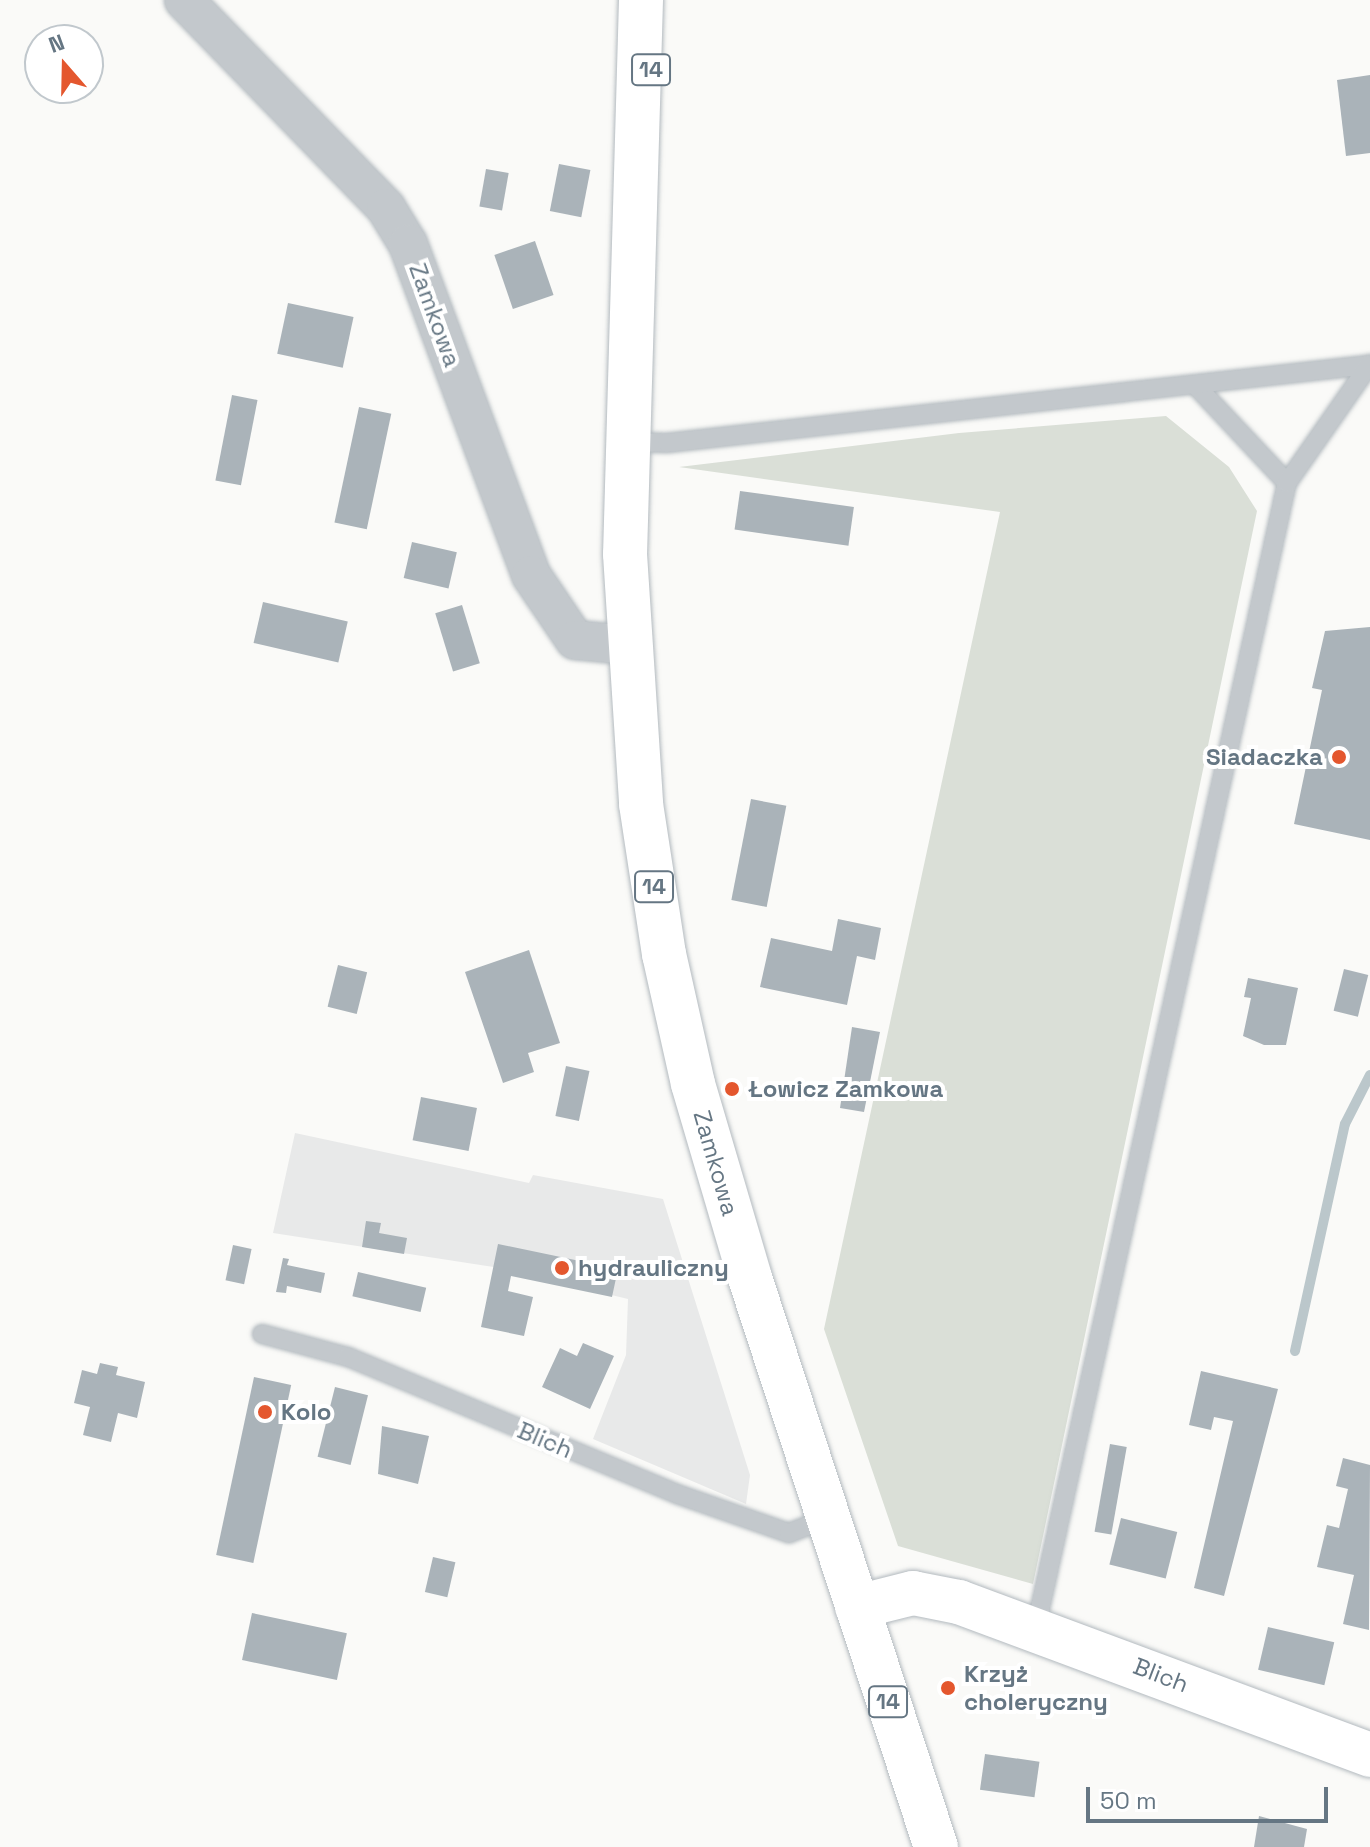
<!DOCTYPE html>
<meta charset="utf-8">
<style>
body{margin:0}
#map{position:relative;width:1370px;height:1847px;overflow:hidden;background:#fafaf8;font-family:"Space Grotesk",sans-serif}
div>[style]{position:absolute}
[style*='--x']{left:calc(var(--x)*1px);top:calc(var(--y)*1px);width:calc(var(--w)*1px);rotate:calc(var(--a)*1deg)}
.built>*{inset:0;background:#e8e9e9}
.green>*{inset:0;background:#dadfd7}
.stream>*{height:10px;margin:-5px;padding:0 5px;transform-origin:5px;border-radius:5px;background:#bbc7cb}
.building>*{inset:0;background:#aab3b9;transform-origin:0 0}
.roads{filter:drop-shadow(0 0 2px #b3babf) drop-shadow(0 0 2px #b3babf)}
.lane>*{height:18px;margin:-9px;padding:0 9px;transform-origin:9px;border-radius:9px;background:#c3c8cc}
.street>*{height:38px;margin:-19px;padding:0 19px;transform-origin:19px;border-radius:19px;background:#c3c8cc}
.secondary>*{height:44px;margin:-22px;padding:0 22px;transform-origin:22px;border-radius:22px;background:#fff}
.primary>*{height:44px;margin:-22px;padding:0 22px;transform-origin:22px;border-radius:22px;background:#fff}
.dots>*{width:22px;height:22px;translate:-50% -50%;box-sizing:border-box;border:4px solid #fff;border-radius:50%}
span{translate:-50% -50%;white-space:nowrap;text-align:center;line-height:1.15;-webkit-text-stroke:8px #fff;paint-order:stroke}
.shield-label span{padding:2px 6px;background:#fff;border:2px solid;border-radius:6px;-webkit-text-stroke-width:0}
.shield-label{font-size:22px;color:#657683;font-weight:700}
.street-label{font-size:24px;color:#657683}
.poi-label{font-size:24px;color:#657683;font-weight:700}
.right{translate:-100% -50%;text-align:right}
.left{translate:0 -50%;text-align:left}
.north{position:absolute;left:24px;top:24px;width:80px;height:80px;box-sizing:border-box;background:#fff;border:2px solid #c1c8cd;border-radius:50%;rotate:340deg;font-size:22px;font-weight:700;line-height:32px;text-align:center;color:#657683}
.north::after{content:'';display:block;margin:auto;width:28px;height:36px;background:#e4572e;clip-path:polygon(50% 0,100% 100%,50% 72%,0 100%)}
.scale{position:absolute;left:1086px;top:1787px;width:242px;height:36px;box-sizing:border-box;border:4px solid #657683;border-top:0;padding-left:10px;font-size:24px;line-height:28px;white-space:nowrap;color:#657683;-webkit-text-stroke:6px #fff;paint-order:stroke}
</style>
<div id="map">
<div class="built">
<i style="clip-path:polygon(295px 1133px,529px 1183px,533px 1175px,663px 1199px,750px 1475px,746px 1504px,593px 1439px,626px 1355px,628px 1299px,500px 1268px,273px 1233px)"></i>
</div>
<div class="green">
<i style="clip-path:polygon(1166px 416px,1229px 467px,1257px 511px,1033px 1584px,898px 1546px,824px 1329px,1000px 512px,679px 467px,959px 433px)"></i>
</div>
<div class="stream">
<i style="--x:1295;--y:1351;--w:232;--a:-77.6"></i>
<i style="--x:1345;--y:1124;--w:55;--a:-63"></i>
</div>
<div class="building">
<i style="clip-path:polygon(1370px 75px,1370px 153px,1346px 156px,1337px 80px)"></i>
<i style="left:559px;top:164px;width:32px;height:48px;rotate:11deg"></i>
<i style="left:486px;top:169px;width:23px;height:38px;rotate:10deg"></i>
<i style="left:535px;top:241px;width:57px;height:43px;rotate:71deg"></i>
<i style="left:288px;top:303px;width:67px;height:52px;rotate:12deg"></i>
<i style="left:232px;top:395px;width:26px;height:87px;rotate:11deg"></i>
<i style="left:359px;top:407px;width:33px;height:118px;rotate:12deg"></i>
<i style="left:740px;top:491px;width:115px;height:39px;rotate:8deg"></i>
<i style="left:412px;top:542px;width:46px;height:37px;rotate:13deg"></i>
<i style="left:263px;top:602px;width:87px;height:42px;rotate:13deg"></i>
<i style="left:462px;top:605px;width:61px;height:28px;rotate:73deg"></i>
<i style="clip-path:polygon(1370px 627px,1370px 840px,1294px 824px,1322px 690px,1312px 688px,1325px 631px)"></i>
<i style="left:751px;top:799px;width:36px;height:103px;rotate:11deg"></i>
<i style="clip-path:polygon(838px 919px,881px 928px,875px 960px,857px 956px,847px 1005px,760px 987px,771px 938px,832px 951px)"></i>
<i style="clip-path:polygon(529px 950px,560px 1043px,528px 1053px,534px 1072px,503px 1083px,465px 972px)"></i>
<i style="left:338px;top:965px;width:30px;height:43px;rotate:14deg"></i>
<i style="left:1344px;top:969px;width:25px;height:43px;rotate:14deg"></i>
<i style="clip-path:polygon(1248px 978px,1298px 988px,1286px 1045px,1264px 1045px,1243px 1036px,1251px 998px,1244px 997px)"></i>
<i style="clip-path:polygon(852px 1027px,880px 1032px,864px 1112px,840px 1108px)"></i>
<i style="left:566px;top:1066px;width:24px;height:51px;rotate:12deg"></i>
<i style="left:421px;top:1097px;width:57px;height:44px;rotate:11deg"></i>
<i style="clip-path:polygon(366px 1221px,381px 1223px,379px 1233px,407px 1238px,404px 1254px,362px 1247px)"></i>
<i style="clip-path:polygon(498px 1244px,618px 1269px,612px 1297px,511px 1276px,508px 1291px,533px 1297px,524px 1336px,481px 1327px)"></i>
<i style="left:233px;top:1245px;width:19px;height:36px;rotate:12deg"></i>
<i style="clip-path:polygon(283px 1258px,289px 1259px,287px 1265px,325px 1273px,321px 1293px,287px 1286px,286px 1293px,276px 1292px)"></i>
<i style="left:358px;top:1272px;width:70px;height:25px;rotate:13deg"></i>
<i style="clip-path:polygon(583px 1343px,614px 1356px,590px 1409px,542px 1387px,560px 1348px,577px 1356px)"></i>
<i style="clip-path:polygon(100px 1363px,118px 1367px,116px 1375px,145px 1382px,137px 1418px,118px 1413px,111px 1442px,83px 1435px,90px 1407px,74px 1403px,82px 1370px,97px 1374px)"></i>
<i style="clip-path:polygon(1201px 1371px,1278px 1389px,1224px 1596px,1194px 1588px,1233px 1421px,1214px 1417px,1211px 1430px,1189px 1425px)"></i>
<i style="left:254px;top:1377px;width:38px;height:182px;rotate:12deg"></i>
<i style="left:335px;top:1387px;width:34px;height:72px;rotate:14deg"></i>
<i style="clip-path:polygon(382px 1426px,429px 1436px,418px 1484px,378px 1474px)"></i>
<i style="left:1110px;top:1444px;width:17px;height:89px;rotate:10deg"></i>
<i style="clip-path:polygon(1343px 1458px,1370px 1465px,1369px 1630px,1343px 1624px,1354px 1575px,1317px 1567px,1327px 1525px,1339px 1528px,1348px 1489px,1336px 1486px)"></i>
<i style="left:1121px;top:1518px;width:58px;height:48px;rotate:14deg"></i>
<i style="left:433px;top:1557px;width:23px;height:36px;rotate:13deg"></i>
<i style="left:252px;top:1613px;width:97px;height:48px;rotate:12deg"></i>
<i style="left:1268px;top:1627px;width:68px;height:44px;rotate:13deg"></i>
<i style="left:985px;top:1754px;width:55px;height:36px;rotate:8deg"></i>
<i style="clip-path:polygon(1259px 1816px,1307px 1829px,1304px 1847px,1254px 1847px)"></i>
</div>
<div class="roads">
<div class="lane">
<i style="--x:1197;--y:387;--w:132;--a:46.8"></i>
<i style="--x:627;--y:442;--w:40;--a:1.4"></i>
<i style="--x:667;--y:443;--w:705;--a:-6.35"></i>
<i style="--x:262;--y:1334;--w:89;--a:15"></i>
<i style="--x:348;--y:1357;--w:356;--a:22.6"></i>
<i style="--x:677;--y:1494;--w:119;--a:19.2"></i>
<i style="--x:789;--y:1533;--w:42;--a:-21"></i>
<i style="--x:1036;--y:1627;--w:1171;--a:-77.63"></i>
<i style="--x:1287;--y:483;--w:145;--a:-55.1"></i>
</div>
<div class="street">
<i style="--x:184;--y:0;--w:290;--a:45.8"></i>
<i style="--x:386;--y:208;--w:42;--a:58.6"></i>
<i style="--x:408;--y:244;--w:353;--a:69.6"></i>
<i style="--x:531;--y:575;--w:78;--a:55.9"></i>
<i style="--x:575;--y:640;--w:53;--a:5.4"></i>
</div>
<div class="secondary">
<i style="--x:857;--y:1607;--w:58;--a:-14"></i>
<i style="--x:913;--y:1593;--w:47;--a:11.1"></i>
<i style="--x:959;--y:1602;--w:439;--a:20.4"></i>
</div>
<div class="primary">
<i style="--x:641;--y:0;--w:554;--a:91.65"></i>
<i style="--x:625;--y:554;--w:251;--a:86.3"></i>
<i style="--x:641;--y:804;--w:152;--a:81.3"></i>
<i style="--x:664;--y:954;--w:133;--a:77.4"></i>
<i style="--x:693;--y:1084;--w:202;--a:73.6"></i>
<i style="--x:750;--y:1278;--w:599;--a:71.9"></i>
</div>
</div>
<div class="dots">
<i style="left:1339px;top:757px;background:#e4572e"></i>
<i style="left:732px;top:1089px;background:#e4572e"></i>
<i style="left:562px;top:1268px;background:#e4572e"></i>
<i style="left:265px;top:1412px;background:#e4572e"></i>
<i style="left:948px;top:1688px;background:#e4572e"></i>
</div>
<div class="shield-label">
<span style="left:651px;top:70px">14</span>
<span style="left:654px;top:887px">14</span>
<span style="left:888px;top:1702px">14</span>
</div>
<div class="street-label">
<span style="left:435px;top:315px;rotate:70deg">Zamkowa</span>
<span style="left:716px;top:1163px;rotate:74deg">Zamkowa</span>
<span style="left:545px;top:1440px;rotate:23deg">Blich</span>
<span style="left:1161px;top:1675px;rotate:21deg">Blich</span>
</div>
<div class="poi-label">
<span class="right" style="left:1323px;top:757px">Siadaczka</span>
<span class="left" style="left:748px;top:1089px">Łowicz Zamkowa</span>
<span class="left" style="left:578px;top:1268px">hydrauliczny</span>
<span class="left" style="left:281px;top:1412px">Kolo</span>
<span class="left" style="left:964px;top:1688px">Krzyż<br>choleryczny</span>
</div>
<div class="north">N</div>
<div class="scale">50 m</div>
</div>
